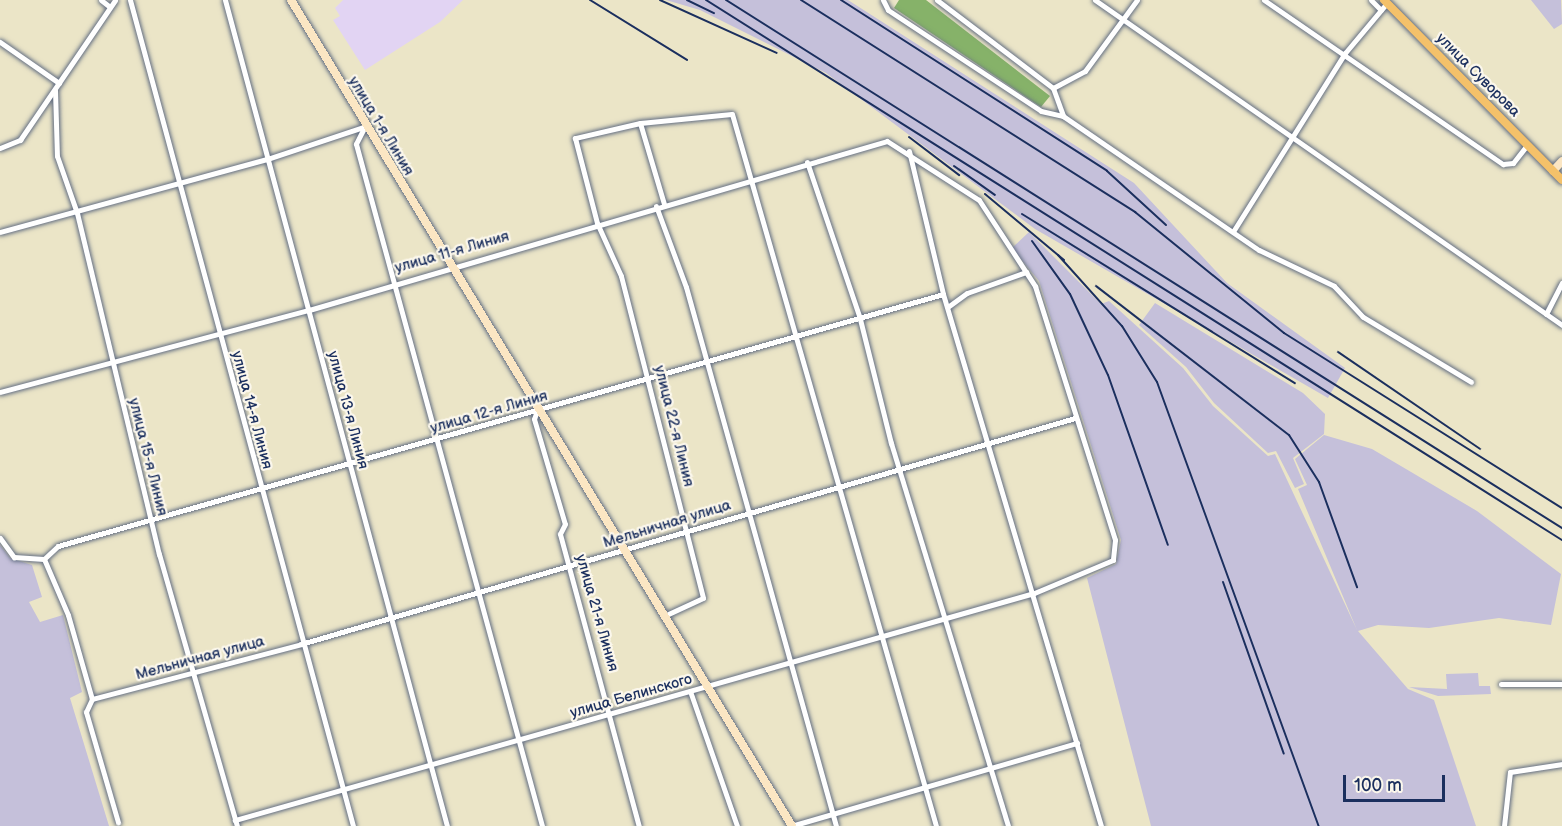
<!DOCTYPE html>
<meta charset="utf-8">
<style>
body{margin:0}
#map{position:relative;width:1562px;height:826px;overflow:hidden;background:#ebe5c7;font-family:"Balsamiq Sans",sans-serif}
div>[style]{position:absolute}
[style*='--x']{left:calc(var(--x)*1px);top:calc(var(--y)*1px);width:calc(var(--w)*1px);rotate:calc(var(--a)*1deg)}
.built>*{inset:0;background:#e2d4f3}
.industrial>*{inset:0;background:#c5c0da}
.forest>*{inset:0;background:#86b269}
.roads{filter:drop-shadow(0 0 2px #646f83) drop-shadow(0 0 2px #646f83)}
.street>*{height:5px;margin:-2.5px;padding:0 2.5px;transform-origin:2.5px;border-radius:2.5px;background:#fff}
.secondary>*{height:8px;margin:-4px;padding:0 4px;transform-origin:4px;border-radius:4px;background:#fbe6c3}
.primary>*{height:8px;margin:-4px;padding:0 4px;transform-origin:4px;border-radius:4px;background:#f4c16a}
.rail>*{height:2px;margin:-1px;padding:0 1px;transform-origin:1px;border-radius:1px;background:#1b2f5e}
span{translate:-50% -50%;white-space:nowrap;text-align:center;line-height:1.15;-webkit-text-stroke:4.5px #fbf7ec;paint-order:stroke}
.street-label{font-size:15px;color:#1b2f5e}
.scale{position:absolute;left:1343px;top:775px;width:102px;height:27px;box-sizing:border-box;border:3px solid #1b2f5e;border-top:0;padding-left:8px;font-size:18px;line-height:21px;white-space:nowrap;color:#1b2f5e;-webkit-text-stroke:4px #fbf7ec;paint-order:stroke}
</style>
<div id="map">
<div class="built">
<i style="clip-path:polygon(343px 0,463px 0,440px 22px,365px 70px,333px 20px,340px 16px,335px 8px)"></i>
</div>
<div class="industrial">
<i style="clip-path:polygon(666px 0,848px 0,1134px 183px,1227px 283px,1345px 368px,1328px 398px,1035px 229px,826px 73px,700px 10px)"></i>
<i style="clip-path:polygon(1531px 0,1561px 0,1562px 24px,1554px 29px)"></i>
<i style="clip-path:polygon(1029px 232px,1101px 304px,1109px 301px,1183px 368px,1213px 406px,1268px 456px,1275px 454px,1357px 630px,1298px 489px,1307px 485px,1295px 459px,1324px 435px,1372px 449px,1406px 469px,1477px 511px,1561px 574px,1551px 625px,1499px 618px,1429px 628px,1378px 625px,1358px 631px,1408px 689px,1434px 700px,1476px 826px,1151px 826px,1087px 578px,1116px 564px,1121px 540px,1039px 281px,1012px 248px)"></i>
<i style="clip-path:polygon(1155px 303px,1303px 393px,1325px 414px,1324px 434px,1293px 458px,1304px 484px,1295px 488px,1276px 451px,1268px 453px,1214px 403px,1186px 367px,1139px 325px)"></i>
<i style="clip-path:polygon(0 545px,10px 558px,32px 565px,42px 597px,29px 602px,40px 622px,63px 615px,82px 692px,70px 698px,109px 826px,0 826px)"></i>
<i style="clip-path:polygon(1478px 673px,1479px 686px,1490px 686px,1491px 694px,1438px 696px,1409px 687px,1447px 689px,1446px 674px)"></i>
</div>
<div class="forest">
<i style="clip-path:polygon(899px 0,926px 0,1050px 96px,1041px 107px,894px 8px)"></i>
</div>
<div class="roads">
<div class="street">
<i style="--x:101;--y:0;--w:11;--a:38"></i>
<i style="--x:130;--y:0;--w:856;--a:74.89"></i>
<i style="--x:225;--y:0;--w:855;--a:74.96"></i>
<i style="--x:883;--y:0;--w:11;--a:63"></i>
<i style="--x:888;--y:10;--w:183;--a:33.4"></i>
<i style="--x:1041;--y:111;--w:23;--a:13"></i>
<i style="--x:937;--y:0;--w:146;--a:37.2"></i>
<i style="--x:1053;--y:88;--w:30;--a:70"></i>
<i style="--x:1063;--y:116;--w:237;--a:34.4"></i>
<i style="--x:1259;--y:250;--w:83;--a:25.6"></i>
<i style="--x:1334;--y:286;--w:42;--a:46.9"></i>
<i style="--x:1363;--y:317;--w:126;--a:31"></i>
<i style="--x:1095;--y:0;--w:569;--a:34.84"></i>
<i style="--x:1264;--y:0;--w:290;--a:34.5"></i>
<i style="--x:1503;--y:164;--w:10;--a:-6"></i>
<i style="--x:1513;--y:163;--w:24;--a:-52"></i>
<i style="--x:1371;--y:0;--w:14;--a:45"></i>
<i style="--x:0;--y:42;--w:72;--a:34.8"></i>
<i style="--x:1053;--y:88;--w:36;--a:-28"></i>
<i style="--x:1085;--y:71;--w:88;--a:-53.8"></i>
<i style="--x:55;--y:90;--w:66;--a:88.3"></i>
<i style="--x:57;--y:156;--w:60;--a:70.7"></i>
<i style="--x:77;--y:213;--w:351;--a:76.5"></i>
<i style="--x:159;--y:554;--w:283;--a:74"></i>
<i style="--x:640;--y:123;--w:67;--a:167"></i>
<i style="--x:575;--y:138;--w:88;--a:75.5"></i>
<i style="--x:597;--y:223;--w:58;--a:65.6"></i>
<i style="--x:621;--y:276;--w:332;--a:75.7"></i>
<i style="--x:703;--y:598;--w:43;--a:155.2"></i>
<i style="--x:365;--y:126;--w:20;--a:117"></i>
<i style="--x:356;--y:144;--w:707;--a:74.74"></i>
<i style="--x:0;--y:148;--w:22;--a:-22"></i>
<i style="--x:20;--y:140;--w:169;--a:-55.8"></i>
<i style="--x:909;--y:151;--w:147;--a:76.6"></i>
<i style="--x:943;--y:294;--w:555;--a:73.46"></i>
<i style="--x:807;--y:162;--w:166;--a:71.3"></i>
<i style="--x:860;--y:319;--w:128;--a:76"></i>
<i style="--x:891;--y:443;--w:400;--a:73"></i>
<i style="--x:664;--y:204;--w:84;--a:-106.5"></i>
<i style="--x:640;--y:123;--w:92;--a:-5.6"></i>
<i style="--x:732;--y:114;--w:741;--a:74.01"></i>
<i style="--x:656;--y:206;--w:86;--a:69.7"></i>
<i style="--x:686;--y:287;--w:559;--a:74.45"></i>
<i style="--x:1234;--y:230;--w:209;--a:-57.9"></i>
<i style="--x:1345;--y:53;--w:65;--a:-50"></i>
<i style="--x:0;--y:232;--w:277;--a:-15.3"></i>
<i style="--x:267;--y:159;--w:101;--a:-18.4"></i>
<i style="--x:949;--y:306;--w:22;--a:-36"></i>
<i style="--x:967;--y:293;--w:63;--a:-19.6"></i>
<i style="--x:1546;--y:314;--w:35;--a:-63"></i>
<i style="--x:0;--y:392;--w:320;--a:-14.9"></i>
<i style="--x:309;--y:310;--w:602;--a:-16.3"></i>
<i style="--x:887;--y:141;--w:109;--a:32.7"></i>
<i style="--x:979;--y:200;--w:103;--a:56.9"></i>
<i style="--x:1035;--y:286;--w:266;--a:72.5"></i>
<i style="--x:1115;--y:540;--w:20;--a:96"></i>
<i style="--x:1113;--y:560;--w:86;--a:157.3"></i>
<i style="--x:1034;--y:593;--w:831;--a:164.14"></i>
<i style="--x:537;--y:410;--w:9;--a:108"></i>
<i style="--x:534;--y:419;--w:109;--a:73.6"></i>
<i style="--x:565;--y:524;--w:11;--a:117"></i>
<i style="--x:560;--y:534;--w:302;--a:74.9"></i>
<i style="--x:0;--y:538;--w:24;--a:54"></i>
<i style="--x:14;--y:557;--w:30;--a:4"></i>
<i style="--x:44;--y:559;--w:61;--a:66.8"></i>
<i style="--x:68;--y:615;--w:87;--a:74.1"></i>
<i style="--x:92;--y:699;--w:14;--a:115"></i>
<i style="--x:86;--y:712;--w:115;--a:73.8"></i>
<i style="--x:44;--y:559;--w:19;--a:-43"></i>
<i style="--x:58;--y:546;--w:920;--a:-15.89"></i>
<i style="--x:1501;--y:684;--w:61;--a:0"></i>
<i style="--x:690;--y:691;--w:143;--a:70.8"></i>
<i style="--x:92;--y:699;--w:216;--a:-14.7"></i>
<i style="--x:301;--y:644;--w:806;--a:-16.28"></i>
<i style="--x:791;--y:826;--w:298;--a:-16.2"></i>
<i style="--x:1504;--y:826;--w:54;--a:-83.7"></i>
<i style="--x:1510;--y:772;--w:53;--a:-8.7"></i>
</div>
<div class="secondary">
<i style="--x:291;--y:0;--w:966;--a:58.76"></i>
<i style="--x:1553;--y:171;--w:13;--a:-48"></i>
</div>
<div class="primary">
<i style="--x:1384;--y:0;--w:253;--a:45.3"></i>
</div>
</div>
<div class="rail">
<i style="--x:590;--y:0;--w:114;--a:31.7"></i>
<i style="--x:660;--y:0;--w:128;--a:24.4"></i>
<i style="--x:687;--y:0;--w:30;--a:26"></i>
<i style="--x:706;--y:0;--w:1012;--a:32.25"></i>
<i style="--x:726;--y:0;--w:989;--a:32.28"></i>
<i style="--x:801;--y:0;--w:396;--a:32.4"></i>
<i style="--x:1135;--y:212;--w:192;--a:39.1"></i>
<i style="--x:1284;--y:333;--w:328;--a:32.2"></i>
<i style="--x:841;--y:0;--w:316;--a:32.7"></i>
<i style="--x:1107;--y:171;--w:80;--a:42.5"></i>
<i style="--x:909;--y:137;--w:63;--a:37.2"></i>
<i style="--x:954;--y:166;--w:50;--a:35.3"></i>
<i style="--x:985;--y:194;--w:103;--a:39.9"></i>
<i style="--x:1022;--y:214;--w:321;--a:31.8"></i>
<i style="--x:1032;--y:241;--w:65;--a:54.4"></i>
<i style="--x:1070;--y:294;--w:89;--a:64.9"></i>
<i style="--x:1108;--y:375;--w:180;--a:70.6"></i>
<i style="--x:1058;--y:255;--w:96;--a:48"></i>
<i style="--x:1122;--y:326;--w:66;--a:58"></i>
<i style="--x:1157;--y:382;--w:473;--a:70"></i>
<i style="--x:1096;--y:286;--w:244;--a:37.7"></i>
<i style="--x:1289;--y:435;--w:56;--a:57.4"></i>
<i style="--x:1319;--y:482;--w:112;--a:70.1"></i>
<i style="--x:1338;--y:352;--w:172;--a:34.3"></i>
<i style="--x:1223;--y:582;--w:182;--a:70.5"></i>
</div>
<div class="street-label">
<span style="left:1478px;top:75px;rotate:45deg">улица Суворова</span>
<span style="left:381px;top:126px;rotate:59deg">улица 1-я Линия</span>
<span style="left:452px;top:252px;rotate:-16deg">улица 11-я Линия</span>
<span style="left:252px;top:410px;rotate:75deg">улица 14-я Линия</span>
<span style="left:348px;top:410px;rotate:75deg">улица 13-я Линия</span>
<span style="left:489px;top:412px;rotate:-16deg">улица 12-я Линия</span>
<span style="left:674px;top:426px;rotate:76deg">улица 22-я Линия</span>
<span style="left:148px;top:457px;rotate:76deg">улица 15-я Линия</span>
<span style="left:667px;top:524px;rotate:-17deg">Мельничная улица</span>
<span style="left:597px;top:613px;rotate:74deg">улица 21-я Линия</span>
<span style="left:200px;top:658px;rotate:-15deg">Мельничная улица</span>
<span style="left:631px;top:696px;rotate:-16deg">улица Белинского</span>
</div>
<div class="scale">100 m</div>
</div>
